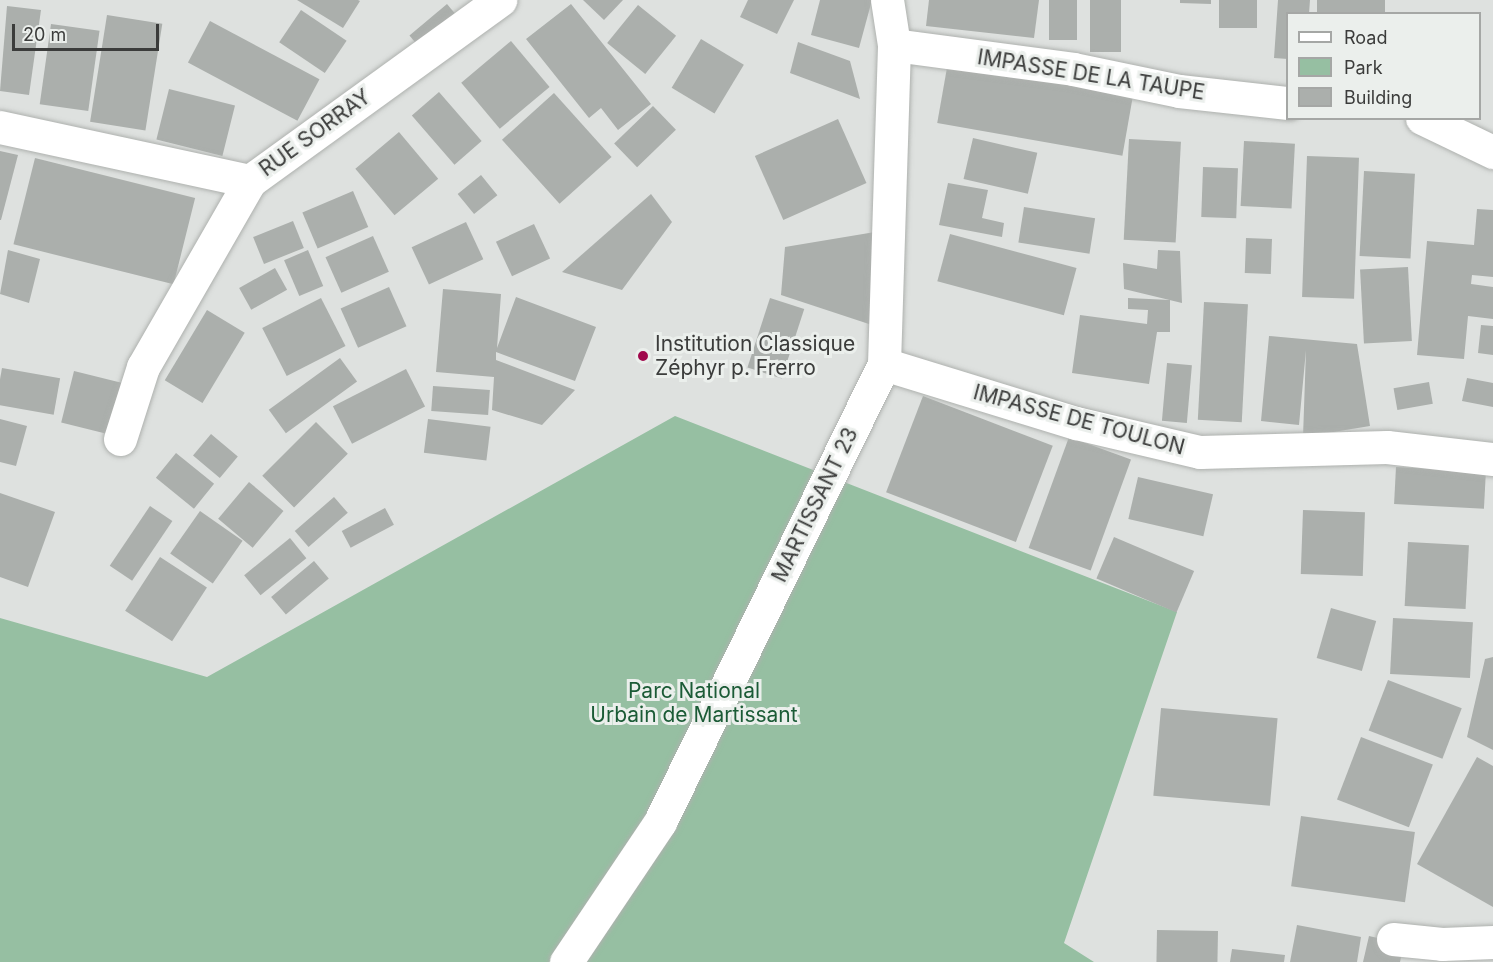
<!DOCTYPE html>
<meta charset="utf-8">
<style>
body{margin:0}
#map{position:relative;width:1493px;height:962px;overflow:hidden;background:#dee1df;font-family:Inter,sans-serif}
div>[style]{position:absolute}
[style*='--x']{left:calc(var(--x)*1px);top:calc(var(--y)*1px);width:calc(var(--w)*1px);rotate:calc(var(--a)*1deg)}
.green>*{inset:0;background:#96bfa2}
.building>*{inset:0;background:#abafac;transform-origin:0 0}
.roads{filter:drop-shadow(0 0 2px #aeb1ae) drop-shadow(0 0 2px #aeb1ae)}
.minor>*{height:33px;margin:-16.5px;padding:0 16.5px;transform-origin:16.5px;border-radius:16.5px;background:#fff}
.dots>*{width:16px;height:16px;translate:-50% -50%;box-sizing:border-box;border:3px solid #ebefec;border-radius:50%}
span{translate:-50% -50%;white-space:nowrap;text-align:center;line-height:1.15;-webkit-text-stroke:6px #ebefec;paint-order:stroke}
.street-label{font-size:21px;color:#3b3c3b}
.poi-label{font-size:21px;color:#3b3c3b}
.left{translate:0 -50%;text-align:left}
.park-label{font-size:21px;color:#1b5b36}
.legend{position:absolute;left:1286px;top:12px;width:195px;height:108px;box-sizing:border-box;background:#ebefec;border:2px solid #a5a7a5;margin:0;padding:8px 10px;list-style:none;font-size:18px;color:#3b3c3b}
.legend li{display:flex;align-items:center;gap:12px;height:30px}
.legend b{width:30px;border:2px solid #a5a7a5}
.scale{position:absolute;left:12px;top:24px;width:147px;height:27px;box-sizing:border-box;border:3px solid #3b3c3b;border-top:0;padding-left:8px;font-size:18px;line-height:21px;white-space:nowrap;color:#3b3c3b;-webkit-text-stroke:4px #ebefec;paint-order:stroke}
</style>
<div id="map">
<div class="green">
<i style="clip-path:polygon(675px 416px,1177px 612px,1064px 943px,1094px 962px,0 962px,0 618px,207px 677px)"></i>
</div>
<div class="building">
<i style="clip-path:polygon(297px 0,358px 0,360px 1px,343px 28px)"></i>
<i style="clip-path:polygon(583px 0,623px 0,604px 20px)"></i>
<i style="clip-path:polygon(748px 0,794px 0,777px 34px,740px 17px)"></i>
<i style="clip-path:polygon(820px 0,872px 0,859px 48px,811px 35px)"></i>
<i style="clip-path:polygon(929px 0,1039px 0,1034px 38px,926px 26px)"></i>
<i style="left:1049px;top:0;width:28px;height:40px"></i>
<i style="left:1090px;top:0;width:31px;height:52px"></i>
<i style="clip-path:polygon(1180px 0,1211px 0,1211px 4px,1180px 3px)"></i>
<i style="left:1219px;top:0;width:38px;height:28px"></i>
<i style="clip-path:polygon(1278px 0,1310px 0,1309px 14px,1288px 14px,1288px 59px,1274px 58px)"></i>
<i style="left:1317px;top:0;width:68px;height:14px"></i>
<i style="left:447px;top:4px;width:26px;height:49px;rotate:50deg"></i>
<i style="clip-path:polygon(571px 4px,651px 104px,618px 130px,601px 108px,589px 118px,526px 39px)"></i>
<i style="left:638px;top:5px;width:49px;height:49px;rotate:39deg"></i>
<i style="clip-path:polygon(7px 6px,41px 10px,29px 95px,0 91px)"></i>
<i style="left:301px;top:10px;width:55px;height:39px;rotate:34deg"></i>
<i style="left:107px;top:15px;width:56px;height:108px;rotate:9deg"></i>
<i style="left:210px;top:21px;width:124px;height:47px;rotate:28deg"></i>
<i style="left:51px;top:24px;width:49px;height:81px;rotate:8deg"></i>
<i style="left:701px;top:39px;width:50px;height:57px;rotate:31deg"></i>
<i style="left:511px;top:41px;width:60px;height:65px;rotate:50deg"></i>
<i style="clip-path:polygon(798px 42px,850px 61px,860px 99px,790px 73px)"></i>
<i style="left:948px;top:62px;width:188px;height:62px;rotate:10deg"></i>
<i style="left:169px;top:89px;width:68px;height:52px;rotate:14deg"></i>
<i style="left:439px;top:92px;width:65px;height:36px;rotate:49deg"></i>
<i style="left:554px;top:93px;width:86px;height:70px;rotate:48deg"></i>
<i style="left:653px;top:106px;width:33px;height:54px;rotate:46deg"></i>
<i style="left:838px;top:119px;width:70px;height:91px;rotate:66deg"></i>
<i style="left:399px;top:132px;width:61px;height:57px;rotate:50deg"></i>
<i style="left:973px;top:138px;width:66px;height:42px;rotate:13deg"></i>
<i style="left:1129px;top:139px;width:52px;height:101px;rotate:3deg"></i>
<i style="left:1244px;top:141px;width:51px;height:65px;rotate:3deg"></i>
<i style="clip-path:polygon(0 151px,18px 155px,1px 220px,0 220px)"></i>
<i style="left:1307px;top:156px;width:52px;height:141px;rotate:2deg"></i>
<i style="left:35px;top:158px;width:165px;height:89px;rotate:14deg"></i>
<i style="left:1203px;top:167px;width:35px;height:50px;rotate:2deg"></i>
<i style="left:1364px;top:171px;width:51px;height:85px;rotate:3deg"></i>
<i style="left:481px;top:175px;width:26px;height:30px;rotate:51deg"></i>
<i style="clip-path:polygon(948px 183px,988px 190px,982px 218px,1004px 223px,1002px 237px,939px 225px)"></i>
<i style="left:353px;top:191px;width:39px;height:55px;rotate:67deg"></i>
<i style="clip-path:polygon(651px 194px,672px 222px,622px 290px,562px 272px)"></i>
<i style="left:1024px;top:207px;width:72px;height:36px;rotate:9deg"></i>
<i style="clip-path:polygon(1477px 209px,1493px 210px,1493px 277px,1472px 275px,1471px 284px,1493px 287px,1493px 319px,1468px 316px,1464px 359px,1417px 355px,1427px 241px,1474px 245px)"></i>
<i style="left:293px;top:221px;width:29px;height:43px;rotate:68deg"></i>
<i style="left:466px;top:222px;width:41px;height:60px;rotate:65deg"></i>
<i style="left:534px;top:224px;width:38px;height:42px;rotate:65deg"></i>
<i style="clip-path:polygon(881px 231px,875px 326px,781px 295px,785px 247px)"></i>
<i style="left:950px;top:234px;width:131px;height:49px;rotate:15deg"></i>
<i style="left:373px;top:236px;width:39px;height:52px;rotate:66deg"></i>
<i style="left:1246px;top:238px;width:26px;height:35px;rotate:2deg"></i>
<i style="clip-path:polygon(8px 250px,40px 259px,29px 303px,0 294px)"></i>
<i style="left:308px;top:250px;width:39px;height:26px;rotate:67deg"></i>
<i style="clip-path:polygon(1158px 250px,1180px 251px,1182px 303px,1124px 289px,1123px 263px,1157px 269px)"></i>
<i style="left:1408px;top:267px;width:74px;height:48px;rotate:87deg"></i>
<i style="left:275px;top:268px;width:25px;height:41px;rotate:61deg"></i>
<i style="left:389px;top:287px;width:43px;height:53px;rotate:66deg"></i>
<i style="clip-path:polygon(443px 289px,501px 294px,497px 348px,516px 297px,596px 327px,575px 381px,496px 352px,496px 360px,575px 390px,542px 425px,492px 410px,494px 377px,436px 372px)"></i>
<i style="left:321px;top:298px;width:54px;height:66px;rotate:63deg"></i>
<i style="left:770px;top:298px;width:36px;height:73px;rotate:18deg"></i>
<i style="clip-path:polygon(1128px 298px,1170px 300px,1170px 332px,1157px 332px,1149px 384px,1072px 373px,1080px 315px,1147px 324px,1148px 310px,1128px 309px)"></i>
<i style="left:1204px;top:302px;width:44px;height:118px;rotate:3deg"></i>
<i style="left:207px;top:310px;width:44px;height:82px;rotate:31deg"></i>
<i style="clip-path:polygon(1481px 325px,1493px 326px,1493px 355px,1478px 353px)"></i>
<i style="clip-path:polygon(1269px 336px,1357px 344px,1370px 426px,1303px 437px,1306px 350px,1299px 425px,1261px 421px)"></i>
<i style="left:340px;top:358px;width:29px;height:88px;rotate:54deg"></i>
<i style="left:1167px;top:363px;width:25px;height:58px;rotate:5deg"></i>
<i style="left:2px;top:368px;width:59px;height:37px;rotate:10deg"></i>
<i style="left:406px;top:369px;width:42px;height:82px;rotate:63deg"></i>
<i style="left:74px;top:371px;width:55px;height:53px;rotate:14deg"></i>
<i style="clip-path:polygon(1467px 378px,1493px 383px,1493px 407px,1462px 401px)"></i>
<i style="left:1429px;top:382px;width:22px;height:36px;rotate:80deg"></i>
<i style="left:433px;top:386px;width:57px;height:25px;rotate:4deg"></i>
<i style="left:923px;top:396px;width:139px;height:103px;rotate:21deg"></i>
<i style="clip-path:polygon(0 419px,27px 426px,16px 466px,0 462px)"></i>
<i style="left:428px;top:419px;width:63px;height:34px;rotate:7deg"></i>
<i style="left:316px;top:422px;width:45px;height:76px;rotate:45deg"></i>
<i style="left:211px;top:434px;width:35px;height:28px;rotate:40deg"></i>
<i style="left:1069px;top:437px;width:66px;height:118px;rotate:20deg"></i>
<i style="left:176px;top:453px;width:49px;height:32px;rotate:39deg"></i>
<i style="left:1396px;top:467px;width:90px;height:37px;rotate:3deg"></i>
<i style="left:1138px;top:477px;width:77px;height:43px;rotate:13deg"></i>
<i style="left:249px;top:482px;width:45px;height:48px;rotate:40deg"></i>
<i style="clip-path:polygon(0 493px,55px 512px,28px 587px,0 577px)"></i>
<i style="left:334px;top:497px;width:21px;height:52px;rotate:49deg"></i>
<i style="left:150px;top:506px;width:27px;height:72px;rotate:34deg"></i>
<i style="left:385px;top:508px;width:19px;height:49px;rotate:62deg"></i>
<i style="left:1303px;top:510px;width:62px;height:64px;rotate:2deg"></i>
<i style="left:200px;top:511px;width:52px;height:52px;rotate:35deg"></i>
<i style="left:1114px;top:537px;width:87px;height:45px;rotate:23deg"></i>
<i style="left:290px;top:538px;width:26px;height:59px;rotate:51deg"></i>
<i style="left:1408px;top:542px;width:61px;height:64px;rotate:3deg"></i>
<i style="left:160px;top:557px;width:56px;height:64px;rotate:33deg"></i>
<i style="left:314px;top:561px;width:23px;height:56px;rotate:50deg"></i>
<i style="left:1331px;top:608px;width:47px;height:52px;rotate:16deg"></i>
<i style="left:1393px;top:618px;width:80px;height:56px;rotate:3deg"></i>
<i style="clip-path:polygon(1493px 657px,1493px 750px,1467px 737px,1485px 659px)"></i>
<i style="left:1388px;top:680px;width:79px;height:54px;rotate:21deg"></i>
<i style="left:1161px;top:708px;width:117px;height:88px;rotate:5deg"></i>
<i style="left:1361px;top:737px;width:77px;height:67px;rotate:21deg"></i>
<i style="clip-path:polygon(1477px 757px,1493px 766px,1493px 907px,1417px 864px)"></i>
<i style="left:1301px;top:816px;width:115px;height:71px;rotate:8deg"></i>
<i style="clip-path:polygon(1297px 925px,1361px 937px,1357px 962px,1290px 962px)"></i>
<i style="left:1157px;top:930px;width:61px;height:32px;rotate:1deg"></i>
<i style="clip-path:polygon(1369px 936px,1404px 944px,1400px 962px,1363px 962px)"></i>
<i style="clip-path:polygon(1232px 949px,1285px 955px,1284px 962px,1230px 962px)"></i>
</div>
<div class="roads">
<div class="minor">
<i style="--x:894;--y:45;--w:181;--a:7.6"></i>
<i style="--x:1073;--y:69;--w:108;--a:11.7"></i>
<i style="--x:1179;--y:91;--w:110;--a:6.3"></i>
<i style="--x:1422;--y:118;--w:79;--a:25.6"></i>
<i style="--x:0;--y:127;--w:256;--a:12.2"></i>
<i style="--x:250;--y:181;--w:309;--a:-35.9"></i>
<i style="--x:884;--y:364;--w:201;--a:17.1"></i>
<i style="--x:1076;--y:423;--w:127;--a:13.2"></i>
<i style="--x:1200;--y:452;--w:187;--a:-1.5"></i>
<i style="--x:1387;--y:447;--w:107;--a:6.5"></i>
<i style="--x:120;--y:439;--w:76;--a:-72.3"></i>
<i style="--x:143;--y:367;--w:215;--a:-60.1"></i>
<i style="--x:1393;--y:939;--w:49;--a:5.8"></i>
<i style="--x:1442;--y:944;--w:51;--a:-2.2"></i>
<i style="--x:566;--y:962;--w:169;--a:-56.1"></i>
<i style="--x:660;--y:822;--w:510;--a:-63.94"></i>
<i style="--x:884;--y:364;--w:319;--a:-88.2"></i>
<i style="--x:894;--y:45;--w:46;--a:-98.8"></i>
</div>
</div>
<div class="dots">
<i style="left:643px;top:356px;background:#a0084c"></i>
</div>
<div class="street-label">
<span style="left:1091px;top:75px;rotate:9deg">IMPASSE DE LA TAUPE</span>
<span style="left:315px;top:133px;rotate:-36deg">RUE SORRAY</span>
<span style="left:1079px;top:420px;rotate:15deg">IMPASSE DE TOULON</span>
<span style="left:815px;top:505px;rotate:-64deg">MARTISSANT 23</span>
</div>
<div class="poi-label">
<span class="left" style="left:655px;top:356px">Institution Classique<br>Zéphyr p. Frerro</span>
</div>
<div class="park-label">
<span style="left:694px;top:703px">Parc National<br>Urbain de Martissant</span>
</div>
<ul class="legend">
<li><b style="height:8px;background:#fff"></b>Road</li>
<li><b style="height:16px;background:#96bfa2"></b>Park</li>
<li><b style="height:16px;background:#abafac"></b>Building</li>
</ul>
<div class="scale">20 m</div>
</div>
